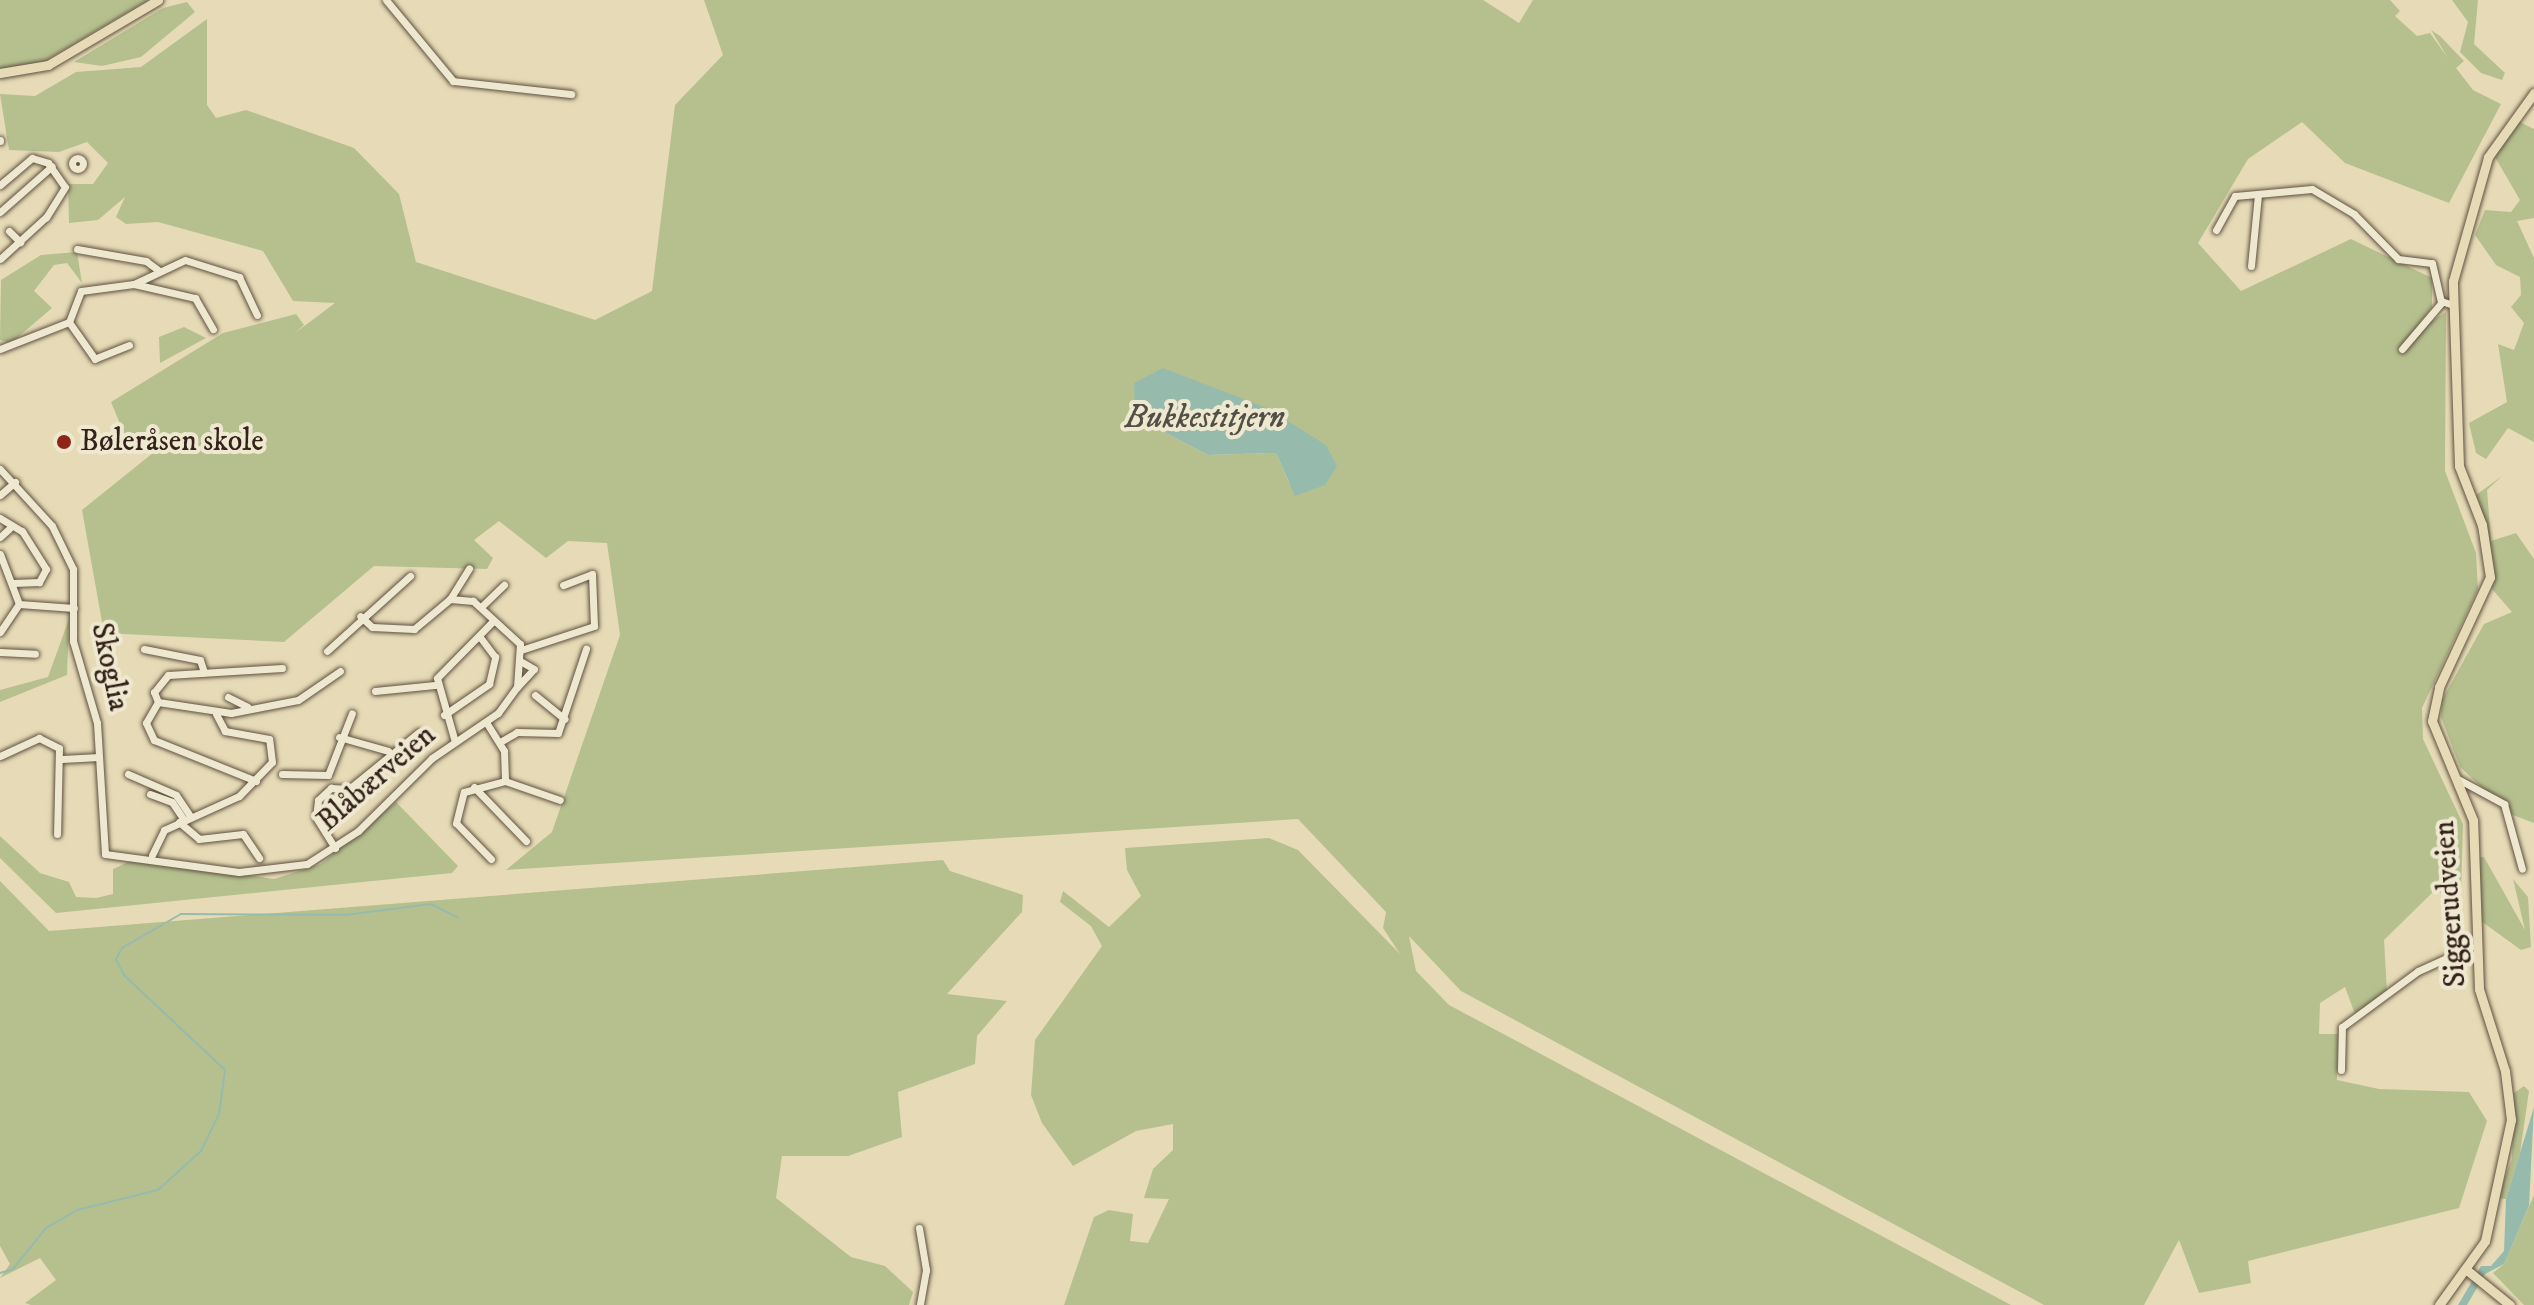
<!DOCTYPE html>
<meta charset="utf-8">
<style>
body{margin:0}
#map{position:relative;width:2534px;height:1305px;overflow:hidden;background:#e6dbb6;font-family:"IM FELL DW Pica",serif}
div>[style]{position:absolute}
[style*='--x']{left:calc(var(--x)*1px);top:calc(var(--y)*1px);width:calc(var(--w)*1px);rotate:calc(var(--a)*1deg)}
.green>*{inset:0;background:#b5c08e}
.water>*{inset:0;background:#96bbad}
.stream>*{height:2px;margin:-1px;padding:0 1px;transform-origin:1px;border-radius:1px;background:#96bbad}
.roads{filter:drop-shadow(0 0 2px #605041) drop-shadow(0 0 2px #605041)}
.minor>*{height:7px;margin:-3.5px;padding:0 3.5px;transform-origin:3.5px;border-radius:3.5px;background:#efe8d0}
.minor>.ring{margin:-3.5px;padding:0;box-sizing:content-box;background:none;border:7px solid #efe8d0;border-radius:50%}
.major>*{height:9px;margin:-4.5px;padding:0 4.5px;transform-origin:4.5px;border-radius:4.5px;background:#e6dbb6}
.dots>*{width:22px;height:22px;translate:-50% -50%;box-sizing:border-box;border:4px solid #efe8d0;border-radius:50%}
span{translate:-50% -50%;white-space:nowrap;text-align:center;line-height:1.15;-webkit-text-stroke:8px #efe8d0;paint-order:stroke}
.poi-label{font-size:30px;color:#33211a}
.left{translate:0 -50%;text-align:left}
.street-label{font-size:30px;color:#33211a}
.water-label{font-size:32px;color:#514f46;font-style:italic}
</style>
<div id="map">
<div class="green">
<i style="clip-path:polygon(0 0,148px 0,40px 64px,0 69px)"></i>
<i style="clip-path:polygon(evenodd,704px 0,1483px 0,1519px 23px,1533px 0,2390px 0,2400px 11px,2395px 16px,2417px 36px,2430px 33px,2448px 58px,2431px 30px,2440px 36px,2464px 61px,2456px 68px,2473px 90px,2501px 104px,2449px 203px,2345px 163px,2302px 122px,2248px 159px,2198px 243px,2241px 291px,2351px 239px,2432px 278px,2432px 307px,2410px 335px,2446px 312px,2445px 471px,2476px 553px,2478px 589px,2422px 708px,2423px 739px,2463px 824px,2461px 895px,2433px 892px,2384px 940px,2387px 992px,2355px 1014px,2345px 987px,2320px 1003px,2319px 1034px,2338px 1034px,2337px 1080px,2379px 1089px,2469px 1092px,2487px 1121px,2459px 1208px,2248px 1261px,2251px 1283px,2199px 1293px,2179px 1240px,2144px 1305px,2044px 1305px,1461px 991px,1409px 936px,1416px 971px,1449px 1005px,2011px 1305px,1064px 1305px,1094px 1217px,1109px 1210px,1133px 1214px,1130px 1241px,1148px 1243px,1169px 1199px,1144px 1198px,1153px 1169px,1173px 1150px,1173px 1124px,1136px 1131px,1073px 1166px,1042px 1123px,1031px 1095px,1035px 1040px,1102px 946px,1091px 926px,1060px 902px,1063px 891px,1109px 927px,1141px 896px,1127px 870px,1125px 848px,1269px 838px,1298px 850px,1400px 954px,1383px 928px,1386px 912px,1298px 819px,506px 870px,552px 832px,620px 635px,607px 543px,568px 541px,546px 558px,499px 521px,474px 540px,493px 558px,487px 569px,374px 566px,284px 642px,104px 633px,82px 510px,174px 436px,130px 448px,111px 402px,223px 333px,296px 314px,304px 325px,295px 333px,335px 303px,293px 301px,263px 251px,158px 222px,126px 224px,116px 217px,125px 197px,98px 220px,69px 223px,68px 184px,93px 184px,108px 163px,87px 142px,59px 152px,9px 150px,0 94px,35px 96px,76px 72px,141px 67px,207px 19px,207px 105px,216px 118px,246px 110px,354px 148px,399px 194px,416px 262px,595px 320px,652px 291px,675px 105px,723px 55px,704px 0,1138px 397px,1303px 433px,1326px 445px,1289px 483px,1276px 453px,1208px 455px,1143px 421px,1138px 397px)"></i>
<i style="clip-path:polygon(2452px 0,2478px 0,2474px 44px,2505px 73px,2502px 80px,2481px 73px,2460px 52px,2468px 22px)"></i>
<i style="clip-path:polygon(187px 2px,195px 12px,141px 57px,102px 66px,74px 62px,163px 8px)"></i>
<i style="clip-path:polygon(2516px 120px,2534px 129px,2534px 218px,2517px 221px,2534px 258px,2534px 442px,2508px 428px,2486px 459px,2476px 453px,2469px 423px,2507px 402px,2498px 344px,2514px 350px,2524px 323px,2511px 307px,2521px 295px,2520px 277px,2496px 265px,2475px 235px,2485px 210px,2511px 212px,2520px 200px,2495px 157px)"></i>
<i style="clip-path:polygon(77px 252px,82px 283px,67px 263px,54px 265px,34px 291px,52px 308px,11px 343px,0 340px,1px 280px,41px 255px)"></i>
<i style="clip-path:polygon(184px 327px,206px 338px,160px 363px,159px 337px)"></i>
<i style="clip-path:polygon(2502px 476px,2487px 490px,2491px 541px,2516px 533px,2534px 559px,2534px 823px,2510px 814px,2460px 767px,2441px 717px,2442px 700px,2484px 624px,2512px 612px,2492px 589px,2487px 532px,2472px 498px)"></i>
<i style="clip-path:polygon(69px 619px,67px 675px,0 702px,0 690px,48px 677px)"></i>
<i style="clip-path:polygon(396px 802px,458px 866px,452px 873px,56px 913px,0 858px,0 836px,40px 873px,69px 882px,76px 897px,96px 898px,113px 894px,113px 869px,135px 859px,274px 879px,321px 864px)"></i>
<i style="clip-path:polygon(2484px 857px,2525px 930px,2513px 879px,2528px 897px,2531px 947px,2521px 950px,2481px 921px,2477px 858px)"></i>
<i style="clip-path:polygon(943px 860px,950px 871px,1023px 895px,1022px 912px,947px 994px,1007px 1001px,977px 1036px,975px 1064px,898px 1092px,902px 1137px,848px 1156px,782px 1156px,776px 1198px,851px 1257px,885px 1266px,913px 1292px,909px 1305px,31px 1305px,25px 1303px,56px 1280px,40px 1258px,0 1278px,10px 1264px,0 1246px,0 881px,49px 931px)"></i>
<i style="clip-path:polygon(2524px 1086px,2529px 1091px,2520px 1153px,2506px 1199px,2497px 1198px,2512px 1159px,2514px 1093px)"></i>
<i style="clip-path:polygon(2534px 1195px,2534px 1305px,2524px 1305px,2493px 1273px,2504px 1264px)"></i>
</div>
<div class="water">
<i style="clip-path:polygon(1163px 368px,1267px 408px,1326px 445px,1337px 466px,1325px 485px,1295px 496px,1276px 453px,1208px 455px,1143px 421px,1135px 410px,1134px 383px)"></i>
<i style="clip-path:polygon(2534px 1107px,2529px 1206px,2504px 1264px,2485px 1274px,2467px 1305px,2458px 1305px,2481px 1266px,2491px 1266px,2504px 1251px,2506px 1199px)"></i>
</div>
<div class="stream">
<i style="--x:0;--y:1273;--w:14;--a:-17"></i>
<i style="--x:13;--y:1269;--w:53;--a:-51.2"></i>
<i style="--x:46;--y:1228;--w:36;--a:-30"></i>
<i style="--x:77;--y:1210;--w:83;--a:-13.9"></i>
<i style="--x:158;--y:1190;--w:58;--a:-42.2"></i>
<i style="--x:201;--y:1151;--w:41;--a:-64.1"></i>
<i style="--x:219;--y:1114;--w:44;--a:-82.2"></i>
<i style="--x:225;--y:1070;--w:139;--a:-136.8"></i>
<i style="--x:124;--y:975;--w:18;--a:-117"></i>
<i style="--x:116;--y:959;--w:13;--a:-61"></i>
<i style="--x:122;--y:948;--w:68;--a:-30"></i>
<i style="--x:181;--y:914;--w:164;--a:0.3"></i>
<i style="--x:345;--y:915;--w:87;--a:-7.3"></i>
<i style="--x:431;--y:904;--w:30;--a:27"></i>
</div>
<div class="roads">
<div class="minor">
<i style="--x:386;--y:0;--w:105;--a:50.4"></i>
<i style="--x:453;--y:81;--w:119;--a:6.3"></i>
<i style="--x:0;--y:141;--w:1;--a:-90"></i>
<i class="ring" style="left:72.5px;top:158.5px;width:4px;height:4px"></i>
<i style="--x:0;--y:185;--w:42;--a:-40.2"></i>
<i style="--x:32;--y:158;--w:17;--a:17"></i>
<i style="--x:48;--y:163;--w:29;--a:55"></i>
<i style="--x:65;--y:187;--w:36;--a:122"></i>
<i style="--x:46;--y:217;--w:62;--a:137.6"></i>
<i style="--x:0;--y:212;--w:69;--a:-41.5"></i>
<i style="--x:2216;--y:230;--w:39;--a:-61"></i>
<i style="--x:2235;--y:196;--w:77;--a:-5.2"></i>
<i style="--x:2312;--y:189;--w:49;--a:30.8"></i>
<i style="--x:2354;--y:214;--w:63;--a:45.6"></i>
<i style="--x:2398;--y:259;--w:34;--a:7"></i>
<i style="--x:2432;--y:263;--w:39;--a:77"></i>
<i style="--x:2441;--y:301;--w:13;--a:18"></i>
<i style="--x:9;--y:231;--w:16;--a:45"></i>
<i style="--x:77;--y:249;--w:70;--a:9.9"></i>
<i style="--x:146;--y:261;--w:15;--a:37"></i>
<i style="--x:2251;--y:266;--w:72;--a:-84.4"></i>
<i style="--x:134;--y:284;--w:63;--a:12.9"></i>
<i style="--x:195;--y:298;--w:36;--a:60"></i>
<i style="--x:129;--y:345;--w:37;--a:158"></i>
<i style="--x:95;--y:359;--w:45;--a:-125.1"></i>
<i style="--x:69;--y:322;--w:33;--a:-69"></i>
<i style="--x:81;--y:291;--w:53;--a:-7.5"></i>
<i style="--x:134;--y:284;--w:56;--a:-25.2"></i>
<i style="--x:185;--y:260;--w:57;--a:17.5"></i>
<i style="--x:239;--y:277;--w:42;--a:64.7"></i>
<i style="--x:0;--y:349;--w:74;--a:-21.4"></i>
<i style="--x:2402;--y:349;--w:62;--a:-49.6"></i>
<i style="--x:0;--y:469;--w:77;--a:47.6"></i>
<i style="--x:52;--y:526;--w:48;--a:64"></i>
<i style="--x:73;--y:569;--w:72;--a:90"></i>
<i style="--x:73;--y:641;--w:85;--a:73.7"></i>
<i style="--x:97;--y:723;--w:131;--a:86.5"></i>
<i style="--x:105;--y:854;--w:135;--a:7.7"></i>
<i style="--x:239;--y:872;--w:68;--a:-6.7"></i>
<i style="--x:307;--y:864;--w:61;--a:-32.9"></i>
<i style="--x:358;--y:831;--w:104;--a:-44.6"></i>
<i style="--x:432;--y:758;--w:80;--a:-34.3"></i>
<i style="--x:498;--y:713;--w:32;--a:-54"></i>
<i style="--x:517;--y:687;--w:43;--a:-86"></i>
<i style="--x:520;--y:644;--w:64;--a:-137.5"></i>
<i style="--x:473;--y:601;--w:23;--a:-175"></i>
<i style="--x:450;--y:599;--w:47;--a:140.2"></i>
<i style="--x:414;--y:629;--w:42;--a:-177.3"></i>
<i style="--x:372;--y:627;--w:16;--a:-137"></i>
<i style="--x:0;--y:495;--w:20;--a:-41"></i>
<i style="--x:0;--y:518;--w:26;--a:31"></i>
<i style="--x:22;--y:531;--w:45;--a:57.7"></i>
<i style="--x:46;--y:569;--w:15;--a:118"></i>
<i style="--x:39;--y:582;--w:26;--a:178"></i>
<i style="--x:0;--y:537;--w:12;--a:-42"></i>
<i style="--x:0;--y:554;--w:53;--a:69.2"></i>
<i style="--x:450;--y:599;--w:36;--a:-58"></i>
<i style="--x:481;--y:607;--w:32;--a:-44"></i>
<i style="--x:0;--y:632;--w:34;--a:-56"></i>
<i style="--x:19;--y:604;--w:55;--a:4.2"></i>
<i style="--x:144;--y:649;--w:57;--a:11.1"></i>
<i style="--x:200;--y:660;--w:13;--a:72"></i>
<i style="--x:521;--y:650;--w:77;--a:-18.2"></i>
<i style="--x:594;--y:626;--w:52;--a:-92.2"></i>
<i style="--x:592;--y:574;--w:31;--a:159"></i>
<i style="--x:327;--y:651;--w:112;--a:-42.1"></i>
<i style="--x:0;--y:652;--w:35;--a:3"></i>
<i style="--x:282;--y:668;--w:114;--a:176.5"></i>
<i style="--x:168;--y:675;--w:22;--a:129"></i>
<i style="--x:154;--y:692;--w:11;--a:68"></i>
<i style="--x:158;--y:702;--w:74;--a:8.6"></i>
<i style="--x:231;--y:713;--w:68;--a:-11"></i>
<i style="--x:298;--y:700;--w:51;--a:-34.6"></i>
<i style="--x:518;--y:686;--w:23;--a:-47"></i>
<i style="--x:534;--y:669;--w:14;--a:-150"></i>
<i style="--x:375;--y:691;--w:60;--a:-5.7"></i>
<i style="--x:535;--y:695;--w:38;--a:39"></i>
<i style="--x:228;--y:697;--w:22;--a:27"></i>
<i style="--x:158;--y:702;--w:24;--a:120"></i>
<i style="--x:146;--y:723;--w:19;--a:65"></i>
<i style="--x:154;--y:740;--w:110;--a:21.9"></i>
<i style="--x:444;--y:715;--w:55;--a:-34.6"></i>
<i style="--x:489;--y:684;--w:28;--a:-77"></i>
<i style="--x:495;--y:657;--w:26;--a:-127"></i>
<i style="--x:486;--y:722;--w:34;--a:58"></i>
<i style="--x:504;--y:751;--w:30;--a:88"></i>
<i style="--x:339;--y:737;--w:51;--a:15.9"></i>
<i style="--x:455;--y:742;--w:66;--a:-105.7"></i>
<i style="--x:437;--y:678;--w:80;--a:-45.5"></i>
<i style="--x:500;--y:742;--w:20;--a:-30"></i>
<i style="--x:517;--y:732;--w:41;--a:1.4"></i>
<i style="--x:558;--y:733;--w:89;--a:-71.6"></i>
<i style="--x:0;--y:756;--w:43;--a:-24.8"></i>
<i style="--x:39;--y:738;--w:22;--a:27"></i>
<i style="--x:59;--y:748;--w:86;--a:91.3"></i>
<i style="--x:62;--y:759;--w:37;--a:-3"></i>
<i style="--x:128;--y:774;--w:52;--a:23.6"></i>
<i style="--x:176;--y:795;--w:27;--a:56"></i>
<i style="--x:282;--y:774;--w:46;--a:1.2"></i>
<i style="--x:328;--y:775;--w:66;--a:-68.8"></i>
<i style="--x:2456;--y:778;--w:55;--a:28.4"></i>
<i style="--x:2504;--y:804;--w:67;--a:74.5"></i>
<i style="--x:474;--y:787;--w:75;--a:46.1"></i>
<i style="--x:150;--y:794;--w:23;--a:20"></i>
<i style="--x:172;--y:802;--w:22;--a:56"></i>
<i style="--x:179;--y:822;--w:26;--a:40"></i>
<i style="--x:199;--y:839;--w:44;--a:-6.5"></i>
<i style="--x:243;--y:834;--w:29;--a:56"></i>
<i style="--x:335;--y:848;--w:36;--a:-122"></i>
<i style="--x:316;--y:817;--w:17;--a:-83"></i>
<i style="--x:318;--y:800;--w:18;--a:-43"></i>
<i style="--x:331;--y:788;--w:18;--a:3"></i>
<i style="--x:349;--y:789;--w:90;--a:-39.2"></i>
<i style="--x:152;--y:855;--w:28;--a:-64"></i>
<i style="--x:164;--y:830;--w:82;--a:-24.4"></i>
<i style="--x:239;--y:796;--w:47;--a:-45.9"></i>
<i style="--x:272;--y:762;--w:23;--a:-97"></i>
<i style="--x:269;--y:739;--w:45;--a:-169.7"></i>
<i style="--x:225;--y:731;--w:19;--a:-118"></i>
<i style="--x:491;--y:859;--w:50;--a:-134.2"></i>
<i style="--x:456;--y:823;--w:32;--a:-76"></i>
<i style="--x:464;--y:792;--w:42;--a:-15"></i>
<i style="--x:505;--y:781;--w:58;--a:19.1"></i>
<i style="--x:2341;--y:1070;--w:43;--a:-88.7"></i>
<i style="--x:2342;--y:1027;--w:94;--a:-36.4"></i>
<i style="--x:2418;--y:971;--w:58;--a:-24.4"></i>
<i style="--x:919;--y:1228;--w:43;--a:80.5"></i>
<i style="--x:926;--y:1270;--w:36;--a:100"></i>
</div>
<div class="major">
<i style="--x:0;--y:73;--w:49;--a:-9.5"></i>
<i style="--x:48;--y:65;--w:128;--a:-30.6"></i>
<i style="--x:2468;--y:1271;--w:54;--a:39"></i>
<i style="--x:2439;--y:1305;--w:79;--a:-54.3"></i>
<i style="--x:2485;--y:1241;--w:124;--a:-77.9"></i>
<i style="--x:2511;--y:1120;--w:49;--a:-97"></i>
<i style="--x:2505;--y:1071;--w:86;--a:-107.6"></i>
<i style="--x:2479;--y:989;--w:169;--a:-92"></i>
<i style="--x:2473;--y:820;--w:107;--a:-112.5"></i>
<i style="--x:2432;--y:721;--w:35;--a:-78"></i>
<i style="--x:2439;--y:687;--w:121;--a:-65.1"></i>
<i style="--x:2490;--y:577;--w:53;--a:-98.7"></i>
<i style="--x:2482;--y:525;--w:63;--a:-111.3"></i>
<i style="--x:2459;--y:466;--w:185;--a:-91.9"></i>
<i style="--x:2453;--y:281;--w:129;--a:-74.2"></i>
<i style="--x:2488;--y:157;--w:79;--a:-54.3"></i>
</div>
</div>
<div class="dots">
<i style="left:64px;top:442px;background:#8f2418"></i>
</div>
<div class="poi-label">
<span class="left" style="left:80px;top:442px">Bøleråsen skole</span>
</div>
<div class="street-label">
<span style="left:109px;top:667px;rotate:78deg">Skoglia</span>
<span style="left:377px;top:779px;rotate:-41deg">Blåbærveien</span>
<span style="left:2451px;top:904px;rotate:-94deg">Siggerudveien</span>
</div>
<div class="water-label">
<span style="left:1205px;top:418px">Bukkestitjern</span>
</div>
</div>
